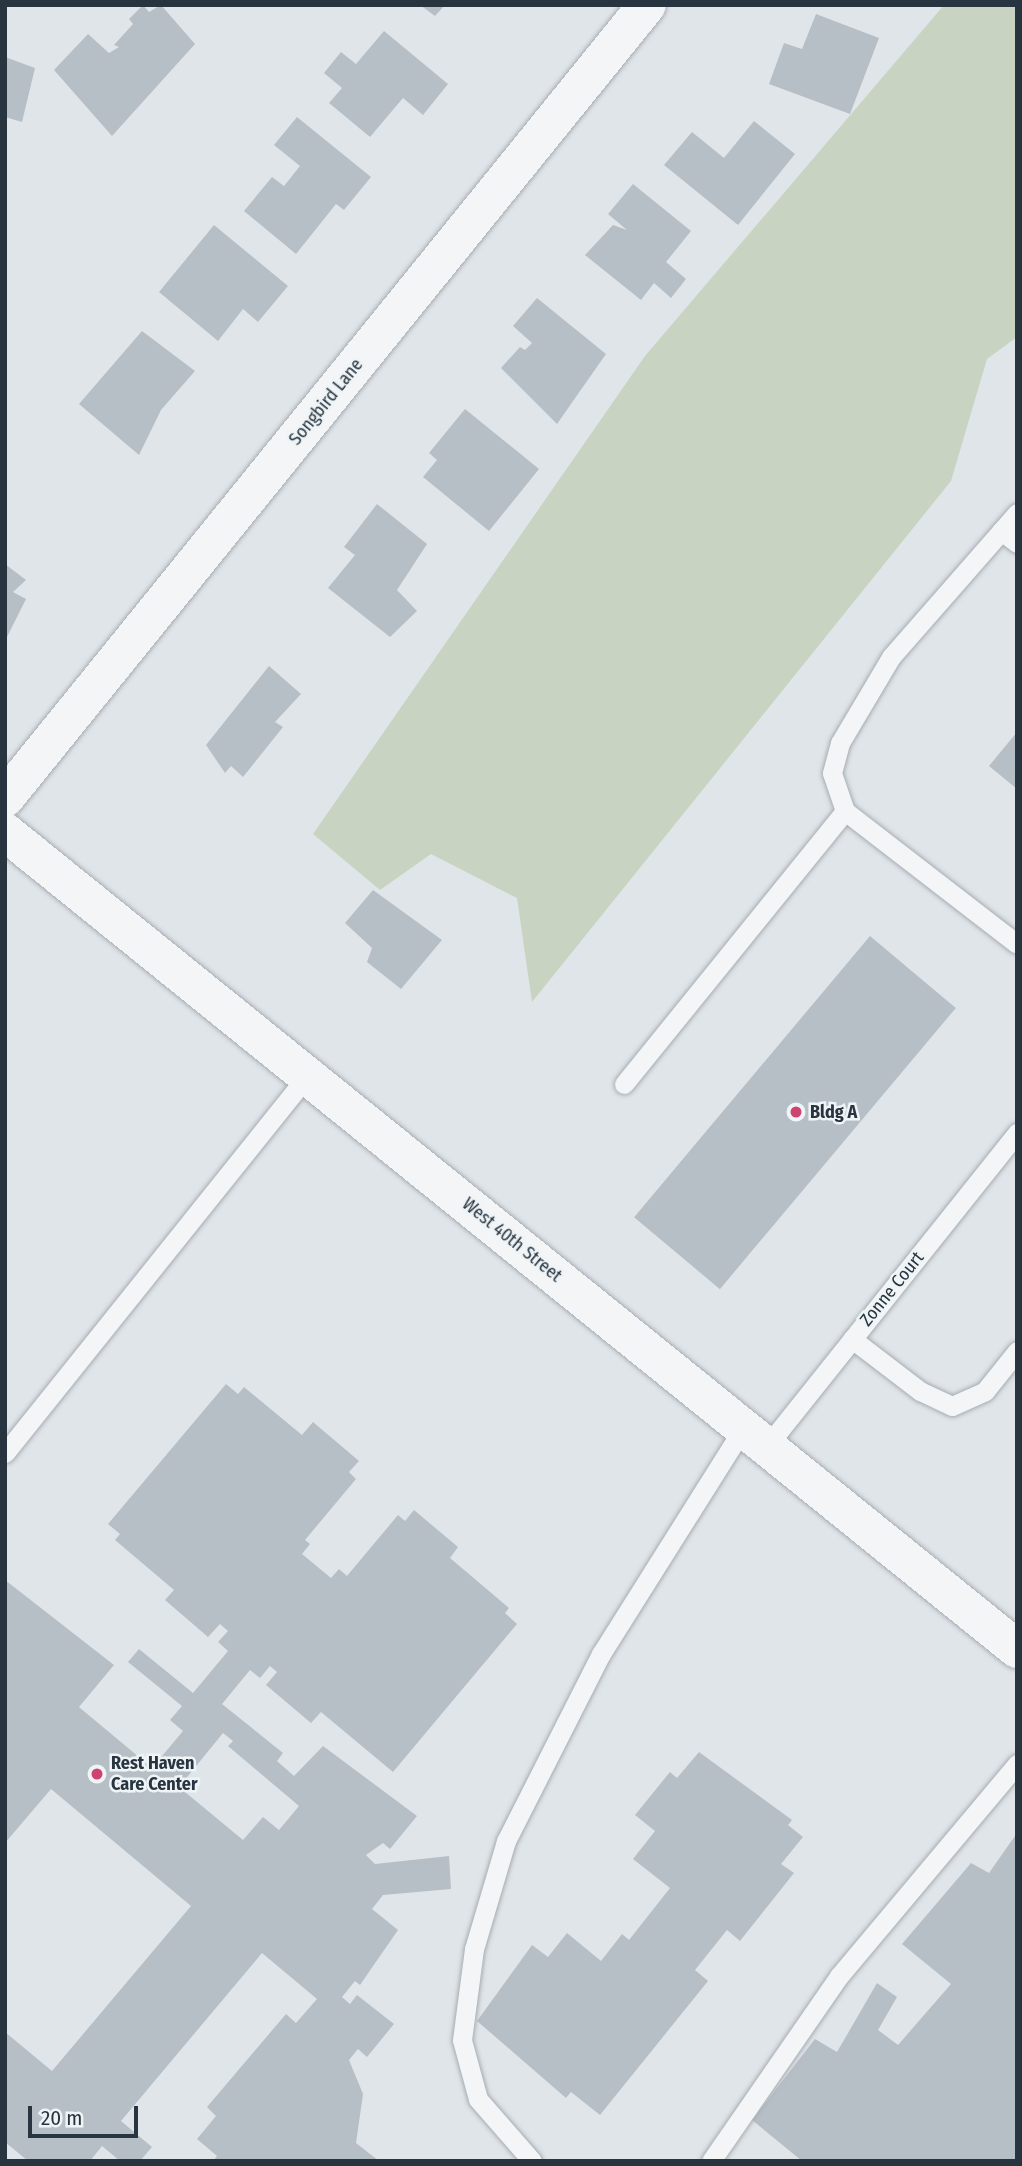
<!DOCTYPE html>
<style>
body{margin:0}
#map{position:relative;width:1022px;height:2166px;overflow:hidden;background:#e0e5e9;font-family:"Fira Sans Condensed",sans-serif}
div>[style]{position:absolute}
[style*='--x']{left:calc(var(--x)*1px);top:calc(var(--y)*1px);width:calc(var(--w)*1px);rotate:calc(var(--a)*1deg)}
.green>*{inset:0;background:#c9d3c1}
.building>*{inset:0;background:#b7bfc6;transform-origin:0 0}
.roads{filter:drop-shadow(0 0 2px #a5adb3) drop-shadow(0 0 2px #a5adb3)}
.service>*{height:19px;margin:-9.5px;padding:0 9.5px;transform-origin:9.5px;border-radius:9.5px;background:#f3f5f7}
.minor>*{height:38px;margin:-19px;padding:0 19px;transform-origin:19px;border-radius:19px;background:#f3f5f7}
.tertiary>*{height:38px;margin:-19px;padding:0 19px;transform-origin:19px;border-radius:19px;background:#f3f5f7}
.dots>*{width:19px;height:19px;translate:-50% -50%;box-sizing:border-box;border:4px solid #eff4f6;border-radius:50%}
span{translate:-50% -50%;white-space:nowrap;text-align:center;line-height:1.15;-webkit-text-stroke:5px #eff4f6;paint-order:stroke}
.street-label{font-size:18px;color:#283540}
.poi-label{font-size:18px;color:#283540;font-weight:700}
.left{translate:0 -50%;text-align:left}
.frame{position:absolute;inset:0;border:7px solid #283540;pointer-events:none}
.scale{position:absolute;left:28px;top:2106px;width:110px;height:32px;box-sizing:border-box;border:4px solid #283540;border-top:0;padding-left:9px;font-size:21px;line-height:24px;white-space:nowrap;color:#283540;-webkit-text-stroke:5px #eff4f6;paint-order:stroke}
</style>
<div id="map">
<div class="green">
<i style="clip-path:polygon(944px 5px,1017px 5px,1017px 337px,987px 359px,951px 481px,532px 1002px,517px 898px,431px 854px,380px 890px,313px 834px,645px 356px)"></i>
</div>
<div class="building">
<i style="clip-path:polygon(143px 5px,149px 12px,161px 5px,195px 44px,112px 136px,54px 70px,88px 34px,109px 53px,119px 47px,114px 45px,133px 24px,129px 19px)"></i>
<i style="clip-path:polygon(420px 5px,445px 5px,435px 16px)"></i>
<i style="clip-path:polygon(816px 14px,879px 38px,850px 114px,769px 84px,784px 43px,802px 49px)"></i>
<i style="clip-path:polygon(384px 31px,448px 84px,423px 115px,403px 98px,370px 137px,329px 103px,342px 88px,324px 73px,341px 52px,356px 64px)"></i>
<i style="clip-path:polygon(5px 57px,35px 68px,22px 122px,5px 117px)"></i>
<i style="clip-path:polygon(297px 117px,371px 177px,344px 210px,336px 204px,296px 254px,244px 211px,272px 177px,284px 186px,300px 166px,274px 145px)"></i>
<i style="clip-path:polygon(754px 121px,795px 154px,738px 225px,664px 165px,692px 132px,724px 158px)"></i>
<i style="clip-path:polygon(633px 184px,691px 231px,666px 262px,686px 279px,671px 298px,654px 283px,641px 300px,585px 255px,613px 225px,627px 230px,608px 214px)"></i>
<i style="clip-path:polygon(214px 225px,288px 286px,258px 322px,243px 309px,218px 341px,159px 292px)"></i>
<i style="clip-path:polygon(537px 298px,606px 354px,557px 424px,501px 368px,520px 347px,525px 350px,532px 343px,513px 326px)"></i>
<i style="clip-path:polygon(142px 331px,195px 371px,161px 410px,139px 455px,79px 404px)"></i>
<i style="clip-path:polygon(465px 409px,539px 469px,489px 531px,423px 477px,437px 460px,429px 453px)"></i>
<i style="clip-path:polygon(377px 504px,427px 544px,397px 590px,417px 611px,390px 637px,328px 588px,355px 555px,344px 547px)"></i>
<i style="clip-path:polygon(5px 564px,26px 580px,13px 592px,26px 599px,5px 641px)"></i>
<i style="clip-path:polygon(269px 666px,301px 694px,275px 722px,283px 727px,243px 777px,231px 766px,225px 773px,206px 745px)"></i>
<i style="clip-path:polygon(1017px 732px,1017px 789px,989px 766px)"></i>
<i style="clip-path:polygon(373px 890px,442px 940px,401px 989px,367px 962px,372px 948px,345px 923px)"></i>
<i style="left:870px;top:936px;width:112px;height:367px;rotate:40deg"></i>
<i style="clip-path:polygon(evenodd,226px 1384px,238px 1394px,244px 1387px,302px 1435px,313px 1422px,359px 1461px,349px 1472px,356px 1479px,305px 1540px,310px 1544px,302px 1554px,331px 1578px,339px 1569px,347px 1576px,398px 1515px,405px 1521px,414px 1510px,458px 1547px,450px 1558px,509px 1608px,505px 1613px,517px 1624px,393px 1772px,321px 1712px,311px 1723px,266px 1685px,277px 1672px,270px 1666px,260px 1678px,250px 1670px,222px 1704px,283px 1753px,277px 1761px,294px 1776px,323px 1746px,417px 1816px,390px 1849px,383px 1843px,366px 1855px,375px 1864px,449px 1856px,451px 1889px,383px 1895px,372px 1909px,398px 1930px,360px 1985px,355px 1981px,342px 1997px,350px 2004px,357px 1995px,394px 2024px,367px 2057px,358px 2049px,349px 2060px,363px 2094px,356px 2143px,379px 2161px,213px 2161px,217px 2156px,197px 2139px,216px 2116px,207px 2107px,286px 2014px,296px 2023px,317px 1999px,262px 1953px,121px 2121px,152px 2147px,140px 2161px,120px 2161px,102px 2146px,90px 2161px,28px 2161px,5px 2142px,5px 2032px,52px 2071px,191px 1906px,51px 1789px,5px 1843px,5px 1580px,114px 1665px,79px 1707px,152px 1768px,183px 1731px,170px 1720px,182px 1706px,128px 1662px,139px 1649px,193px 1693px,228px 1651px,218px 1642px,228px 1631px,220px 1624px,208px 1637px,165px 1600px,174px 1590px,115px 1540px,120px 1534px,108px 1524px,226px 1384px,223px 1733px,233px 1741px,228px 1746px,299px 1806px,279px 1830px,263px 1817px,243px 1840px,179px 1787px,223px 1733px)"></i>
<i style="clip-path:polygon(699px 1752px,792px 1820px,788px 1825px,803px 1837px,781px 1864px,794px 1873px,740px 1941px,727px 1930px,695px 1970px,708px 1981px,600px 2115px,571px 2092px,566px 2098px,477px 2021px,532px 1945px,548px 1957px,567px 1933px,601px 1961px,622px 1934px,629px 1940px,670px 1888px,633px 1859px,655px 1831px,635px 1815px,670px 1772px,677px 1778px)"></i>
<i style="clip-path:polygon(1017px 1833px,1017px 2161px,802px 2161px,752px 2120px,815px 2039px,837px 2052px,877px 1983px,897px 1997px,878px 2030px,898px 2045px,951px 1984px,902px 1944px,971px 1863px,989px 1873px)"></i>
</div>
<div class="roads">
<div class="service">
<i style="--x:1017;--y:513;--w:191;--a:131.2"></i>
<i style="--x:891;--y:657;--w:100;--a:120.7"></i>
<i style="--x:840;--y:743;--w:31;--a:105"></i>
<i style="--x:832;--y:773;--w:40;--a:71.1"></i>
<i style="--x:845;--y:811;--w:217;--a:37.7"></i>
<i style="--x:1001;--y:531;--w:20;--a:37"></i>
<i style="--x:624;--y:1084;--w:351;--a:-51"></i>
<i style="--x:852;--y:1339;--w:86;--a:37.4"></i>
<i style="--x:920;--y:1391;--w:35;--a:25"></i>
<i style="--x:952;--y:1406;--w:36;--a:-24"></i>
<i style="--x:985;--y:1391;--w:51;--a:-51.3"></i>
<i style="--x:767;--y:1446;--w:401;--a:-51.4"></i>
<i style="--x:5;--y:1453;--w:484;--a:-51.3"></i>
<i style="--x:532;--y:2161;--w:82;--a:-131.1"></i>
<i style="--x:478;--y:2099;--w:61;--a:-105.2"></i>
<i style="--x:462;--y:2040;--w:92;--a:-82.5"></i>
<i style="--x:474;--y:1949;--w:113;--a:-73.5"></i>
<i style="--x:506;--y:1841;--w:210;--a:-63.1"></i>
<i style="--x:601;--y:1654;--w:268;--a:-57.8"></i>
<i style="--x:711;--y:2161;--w:225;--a:-55.3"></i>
<i style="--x:839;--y:1976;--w:277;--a:-50"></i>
</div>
<div class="minor">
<i style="--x:5;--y:798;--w:1020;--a:-51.01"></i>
</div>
<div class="tertiary">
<i style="--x:5;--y:832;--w:1301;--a:38.91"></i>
</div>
</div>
<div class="dots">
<i style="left:796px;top:1112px;background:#ce4471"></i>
<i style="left:97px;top:1774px;background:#ce4471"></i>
</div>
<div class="street-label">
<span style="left:326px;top:402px;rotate:-51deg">Songbird Lane</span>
<span style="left:512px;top:1240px;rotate:39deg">West 40th Street</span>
<span style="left:892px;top:1289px;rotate:-51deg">Zonne Court</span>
</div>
<div class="poi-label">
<span class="left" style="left:810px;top:1112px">Bldg A</span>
<span class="left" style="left:111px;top:1774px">Rest Haven<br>Care Center</span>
</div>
<div class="frame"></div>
<div class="scale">20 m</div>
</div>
